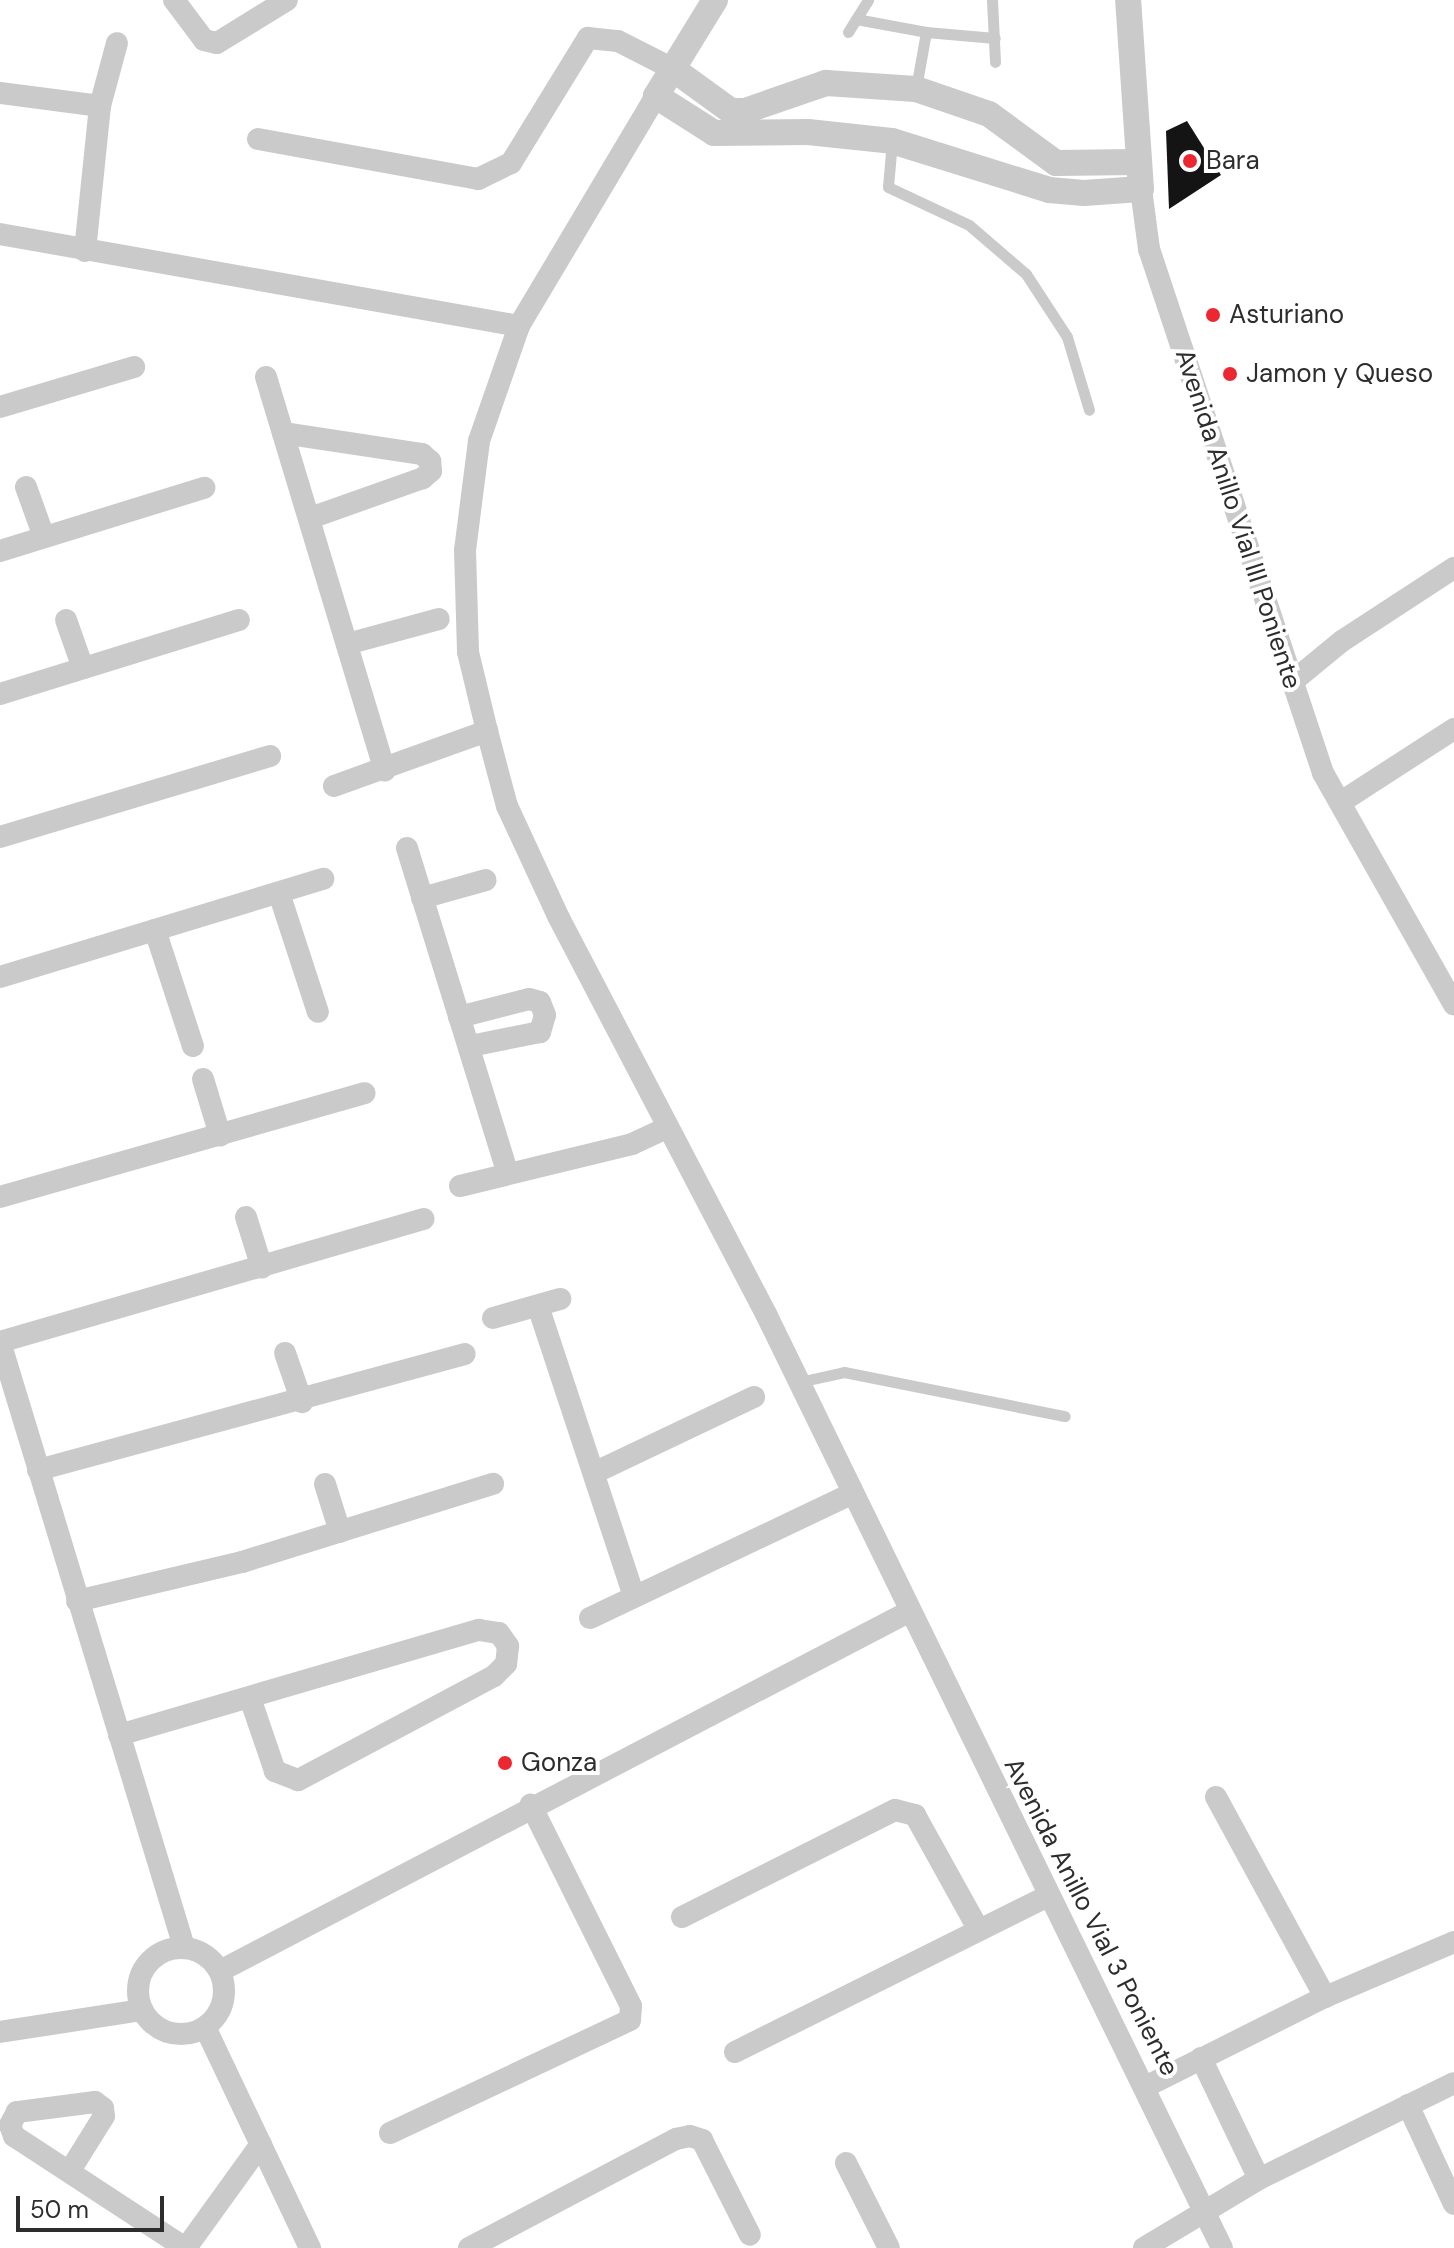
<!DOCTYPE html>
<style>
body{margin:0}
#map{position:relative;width:1454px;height:2248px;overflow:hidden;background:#fff;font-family:"DM Sans",sans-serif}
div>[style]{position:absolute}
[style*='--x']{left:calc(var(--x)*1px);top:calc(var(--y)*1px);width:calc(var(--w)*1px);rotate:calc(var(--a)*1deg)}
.building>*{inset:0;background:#141414}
.service>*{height:11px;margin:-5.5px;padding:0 5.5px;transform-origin:5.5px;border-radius:5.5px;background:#cacaca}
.minor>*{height:22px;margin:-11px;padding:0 11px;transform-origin:11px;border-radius:11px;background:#cacaca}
.minor>.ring{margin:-11px;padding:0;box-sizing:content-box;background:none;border:22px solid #cacaca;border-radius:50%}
.tertiary>*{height:26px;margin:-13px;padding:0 13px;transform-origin:13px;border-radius:13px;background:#cacaca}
.dots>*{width:22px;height:22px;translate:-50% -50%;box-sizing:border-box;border:4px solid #fff;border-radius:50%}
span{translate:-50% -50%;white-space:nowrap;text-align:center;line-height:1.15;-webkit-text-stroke:8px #fff;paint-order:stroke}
.poi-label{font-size:26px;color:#2d2d2d}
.left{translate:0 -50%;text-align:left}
.street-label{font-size:26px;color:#2d2d2d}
.scale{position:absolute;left:16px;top:2196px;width:148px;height:36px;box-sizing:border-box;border:4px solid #2d2d2d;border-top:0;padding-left:10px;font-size:24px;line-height:28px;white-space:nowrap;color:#2d2d2d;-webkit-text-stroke:6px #fff;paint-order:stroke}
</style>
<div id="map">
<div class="building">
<i style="clip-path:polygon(1187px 121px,1221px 175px,1169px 209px,1166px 131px)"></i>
</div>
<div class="service">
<i style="--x:992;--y:0;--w:62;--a:87.2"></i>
<i style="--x:856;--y:19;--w:71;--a:10.5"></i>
<i style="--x:848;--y:32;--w:38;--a:-58"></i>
<i style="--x:916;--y:88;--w:57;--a:-79.9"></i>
<i style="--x:926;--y:32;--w:69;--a:5"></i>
<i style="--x:892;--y:141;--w:46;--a:95"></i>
<i style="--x:888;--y:187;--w:89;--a:25.1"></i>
<i style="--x:969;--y:225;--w:75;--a:40.7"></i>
<i style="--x:1026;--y:274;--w:75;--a:56.9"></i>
<i style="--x:1067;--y:337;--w:76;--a:73.2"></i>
<i style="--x:799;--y:1382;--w:46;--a:-12.5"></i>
<i style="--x:844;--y:1372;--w:225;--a:11.3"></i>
</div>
<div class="minor">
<i style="--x:174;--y:0;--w:50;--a:53.1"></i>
<i style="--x:204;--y:40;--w:13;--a:13"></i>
<i style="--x:217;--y:43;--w:82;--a:-31.6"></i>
<i style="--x:0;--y:93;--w:101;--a:7.4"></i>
<i style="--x:656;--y:96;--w:268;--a:120.8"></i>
<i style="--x:519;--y:326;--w:122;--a:109.2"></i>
<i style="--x:479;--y:441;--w:110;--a:97.3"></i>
<i style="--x:465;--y:550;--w:102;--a:88.3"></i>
<i style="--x:468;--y:652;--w:81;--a:76.5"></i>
<i style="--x:487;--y:731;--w:78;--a:75.1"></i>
<i style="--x:507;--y:806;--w:123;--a:65.1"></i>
<i style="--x:559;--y:918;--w:449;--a:62.4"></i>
<i style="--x:767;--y:1316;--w:1037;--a:63.98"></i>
<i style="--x:258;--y:139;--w:224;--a:10.3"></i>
<i style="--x:478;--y:179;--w:37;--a:-26"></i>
<i style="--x:511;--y:163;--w:147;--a:-58.4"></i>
<i style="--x:588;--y:38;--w:30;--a:6"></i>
<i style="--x:618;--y:41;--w:62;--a:27"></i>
<i style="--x:1141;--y:189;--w:61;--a:82.4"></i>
<i style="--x:1149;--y:249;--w:552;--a:71.63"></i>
<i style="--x:1323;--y:773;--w:266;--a:60.5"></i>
<i style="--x:0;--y:234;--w:527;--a:10.05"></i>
<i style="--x:85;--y:251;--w:146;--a:-84.1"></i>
<i style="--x:100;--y:106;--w:65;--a:-74.9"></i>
<i style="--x:266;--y:377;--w:411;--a:73.2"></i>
<i style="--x:0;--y:407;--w:140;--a:-16.6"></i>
<i style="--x:283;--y:433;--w:141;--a:8.6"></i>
<i style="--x:422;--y:454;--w:11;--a:41"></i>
<i style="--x:430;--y:461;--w:10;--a:84"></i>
<i style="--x:431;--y:471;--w:11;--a:139"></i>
<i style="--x:423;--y:478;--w:120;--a:160.5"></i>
<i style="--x:26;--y:487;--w:53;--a:70.2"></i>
<i style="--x:0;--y:551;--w:214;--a:-17.2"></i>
<i style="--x:66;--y:620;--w:51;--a:70.5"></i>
<i style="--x:347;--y:644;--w:95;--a:-15.2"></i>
<i style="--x:1292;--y:682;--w:65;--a:-39.4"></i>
<i style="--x:1342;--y:641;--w:134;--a:-33.1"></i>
<i style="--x:0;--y:694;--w:250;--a:-17.2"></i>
<i style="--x:334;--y:786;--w:163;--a:-19.8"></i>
<i style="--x:1341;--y:802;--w:135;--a:-32.9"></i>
<i style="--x:0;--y:837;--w:282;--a:-16.7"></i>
<i style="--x:407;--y:848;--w:338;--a:72.8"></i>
<i style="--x:279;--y:893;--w:125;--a:71.9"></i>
<i style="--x:422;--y:898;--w:66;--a:-15.7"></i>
<i style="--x:155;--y:930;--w:122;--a:71.9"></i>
<i style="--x:0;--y:977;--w:338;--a:-16.9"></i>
<i style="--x:459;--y:1017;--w:72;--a:-14.4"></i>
<i style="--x:529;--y:999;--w:11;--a:15"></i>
<i style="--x:540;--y:1002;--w:14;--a:69"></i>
<i style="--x:545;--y:1015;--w:18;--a:106"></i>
<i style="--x:540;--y:1032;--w:71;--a:168.7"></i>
<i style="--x:203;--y:1079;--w:59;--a:73.1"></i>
<i style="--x:460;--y:1186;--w:177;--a:-13.7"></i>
<i style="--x:632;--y:1144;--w:38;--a:-25"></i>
<i style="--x:0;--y:1197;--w:379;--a:-15.9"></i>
<i style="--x:246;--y:1217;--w:53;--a:72.6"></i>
<i style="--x:538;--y:1306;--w:306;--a:71.7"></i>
<i style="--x:493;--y:1318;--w:70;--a:-15.8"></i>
<i style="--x:0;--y:1342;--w:632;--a:73.08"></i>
<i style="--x:0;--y:1342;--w:441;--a:-16.2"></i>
<i style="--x:285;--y:1353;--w:52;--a:70.9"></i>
<i style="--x:38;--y:1470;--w:442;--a:-15.2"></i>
<i style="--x:596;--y:1472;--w:175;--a:-25.4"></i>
<i style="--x:325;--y:1484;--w:50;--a:72.6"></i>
<i style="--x:77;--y:1601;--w:170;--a:-13.3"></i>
<i style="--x:242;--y:1562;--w:263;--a:-17.3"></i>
<i style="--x:590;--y:1618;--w:289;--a:-25.4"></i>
<i style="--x:119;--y:1735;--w:375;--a:-16.3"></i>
<i style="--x:479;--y:1630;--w:20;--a:9"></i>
<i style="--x:499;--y:1633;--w:16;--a:55"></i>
<i style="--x:508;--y:1646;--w:18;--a:96"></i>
<i style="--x:506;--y:1664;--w:17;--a:135"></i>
<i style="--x:494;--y:1676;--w:222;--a:152"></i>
<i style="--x:298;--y:1780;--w:25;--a:-159"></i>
<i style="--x:275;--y:1771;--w:77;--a:-108.9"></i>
<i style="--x:1216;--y:1797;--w:228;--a:61.4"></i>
<i style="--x:682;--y:1917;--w:238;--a:-26.7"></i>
<i style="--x:895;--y:1810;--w:21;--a:14"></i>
<i style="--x:915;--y:1815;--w:128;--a:61"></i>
<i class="ring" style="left:138px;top:1948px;width:64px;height:64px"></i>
<i style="--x:220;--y:1971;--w:778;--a:-27.55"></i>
<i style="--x:205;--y:2027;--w:245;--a:64.6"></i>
<i style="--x:0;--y:2032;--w:144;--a:-8.8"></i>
<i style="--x:735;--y:2052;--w:350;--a:-26.5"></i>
<i style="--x:1201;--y:2058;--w:134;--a:64.4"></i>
<i style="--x:1145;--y:2087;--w:201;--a:-26.6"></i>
<i style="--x:1325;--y:1997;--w:140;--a:-23.1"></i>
<i style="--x:1408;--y:2105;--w:109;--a:65.1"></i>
<i style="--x:390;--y:2133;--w:265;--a:-25.2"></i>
<i style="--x:630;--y:2020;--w:14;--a:-86"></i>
<i style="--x:631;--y:2006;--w:225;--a:-116.5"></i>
<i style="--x:846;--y:2163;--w:95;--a:63.2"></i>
<i style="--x:71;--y:2169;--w:62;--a:-58.1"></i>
<i style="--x:104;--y:2116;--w:8;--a:-97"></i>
<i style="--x:103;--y:2108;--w:10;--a:-143"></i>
<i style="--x:95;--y:2102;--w:79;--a:172.7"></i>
<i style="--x:17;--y:2112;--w:15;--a:118"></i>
<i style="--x:10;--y:2125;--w:12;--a:70"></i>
<i style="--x:14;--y:2136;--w:204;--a:33.2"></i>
<i style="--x:186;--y:2248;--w:128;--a:-54.2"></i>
<i style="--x:469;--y:2248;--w:234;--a:-27.8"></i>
<i style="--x:676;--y:2139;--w:14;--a:-12"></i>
<i style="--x:690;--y:2136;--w:13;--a:18"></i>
<i style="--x:702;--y:2140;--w:106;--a:63.2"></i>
<i style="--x:1144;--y:2248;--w:134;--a:-31"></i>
<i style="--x:1259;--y:2179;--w:217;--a:-26.2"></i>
</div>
<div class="tertiary">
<i style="--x:715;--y:0;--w:113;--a:121.6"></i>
<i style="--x:656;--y:96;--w:69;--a:32.5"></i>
<i style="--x:714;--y:133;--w:94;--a:-0.6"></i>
<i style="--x:808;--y:132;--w:84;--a:6.1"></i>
<i style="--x:892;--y:141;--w:164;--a:17.3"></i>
<i style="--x:1049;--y:190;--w:35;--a:5"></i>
<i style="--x:1084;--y:193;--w:57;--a:-4"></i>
<i style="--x:1141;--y:189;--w:189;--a:-93.9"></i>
<i style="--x:673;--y:69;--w:72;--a:35.9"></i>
<i style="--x:731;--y:111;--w:14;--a:0"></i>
<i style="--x:745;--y:111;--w:86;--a:-19.1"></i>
<i style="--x:826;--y:83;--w:90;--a:3.8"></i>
<i style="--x:916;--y:89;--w:77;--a:18.9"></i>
<i style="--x:989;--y:114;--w:83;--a:36.2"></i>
<i style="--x:1056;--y:163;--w:81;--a:-0.7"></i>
</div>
<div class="dots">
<i style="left:1190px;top:161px;background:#eb2831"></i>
<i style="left:1213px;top:315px;background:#eb2831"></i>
<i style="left:1230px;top:374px;background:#eb2831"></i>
<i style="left:505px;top:1763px;background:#eb2831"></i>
</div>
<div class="poi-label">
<span class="left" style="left:1206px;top:161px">Bara</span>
<span class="left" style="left:1229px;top:315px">Asturiano</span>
<span class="left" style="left:1246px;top:374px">Jamon y Queso</span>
<span class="left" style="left:521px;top:1763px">Gonza</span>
</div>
<div class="street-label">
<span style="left:1238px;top:519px;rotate:72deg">Avenida Anillo Vial III Poniente</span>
<span style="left:1091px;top:1917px;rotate:63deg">Avenida Anillo Vial 3 Poniente</span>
</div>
<div class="scale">50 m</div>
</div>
